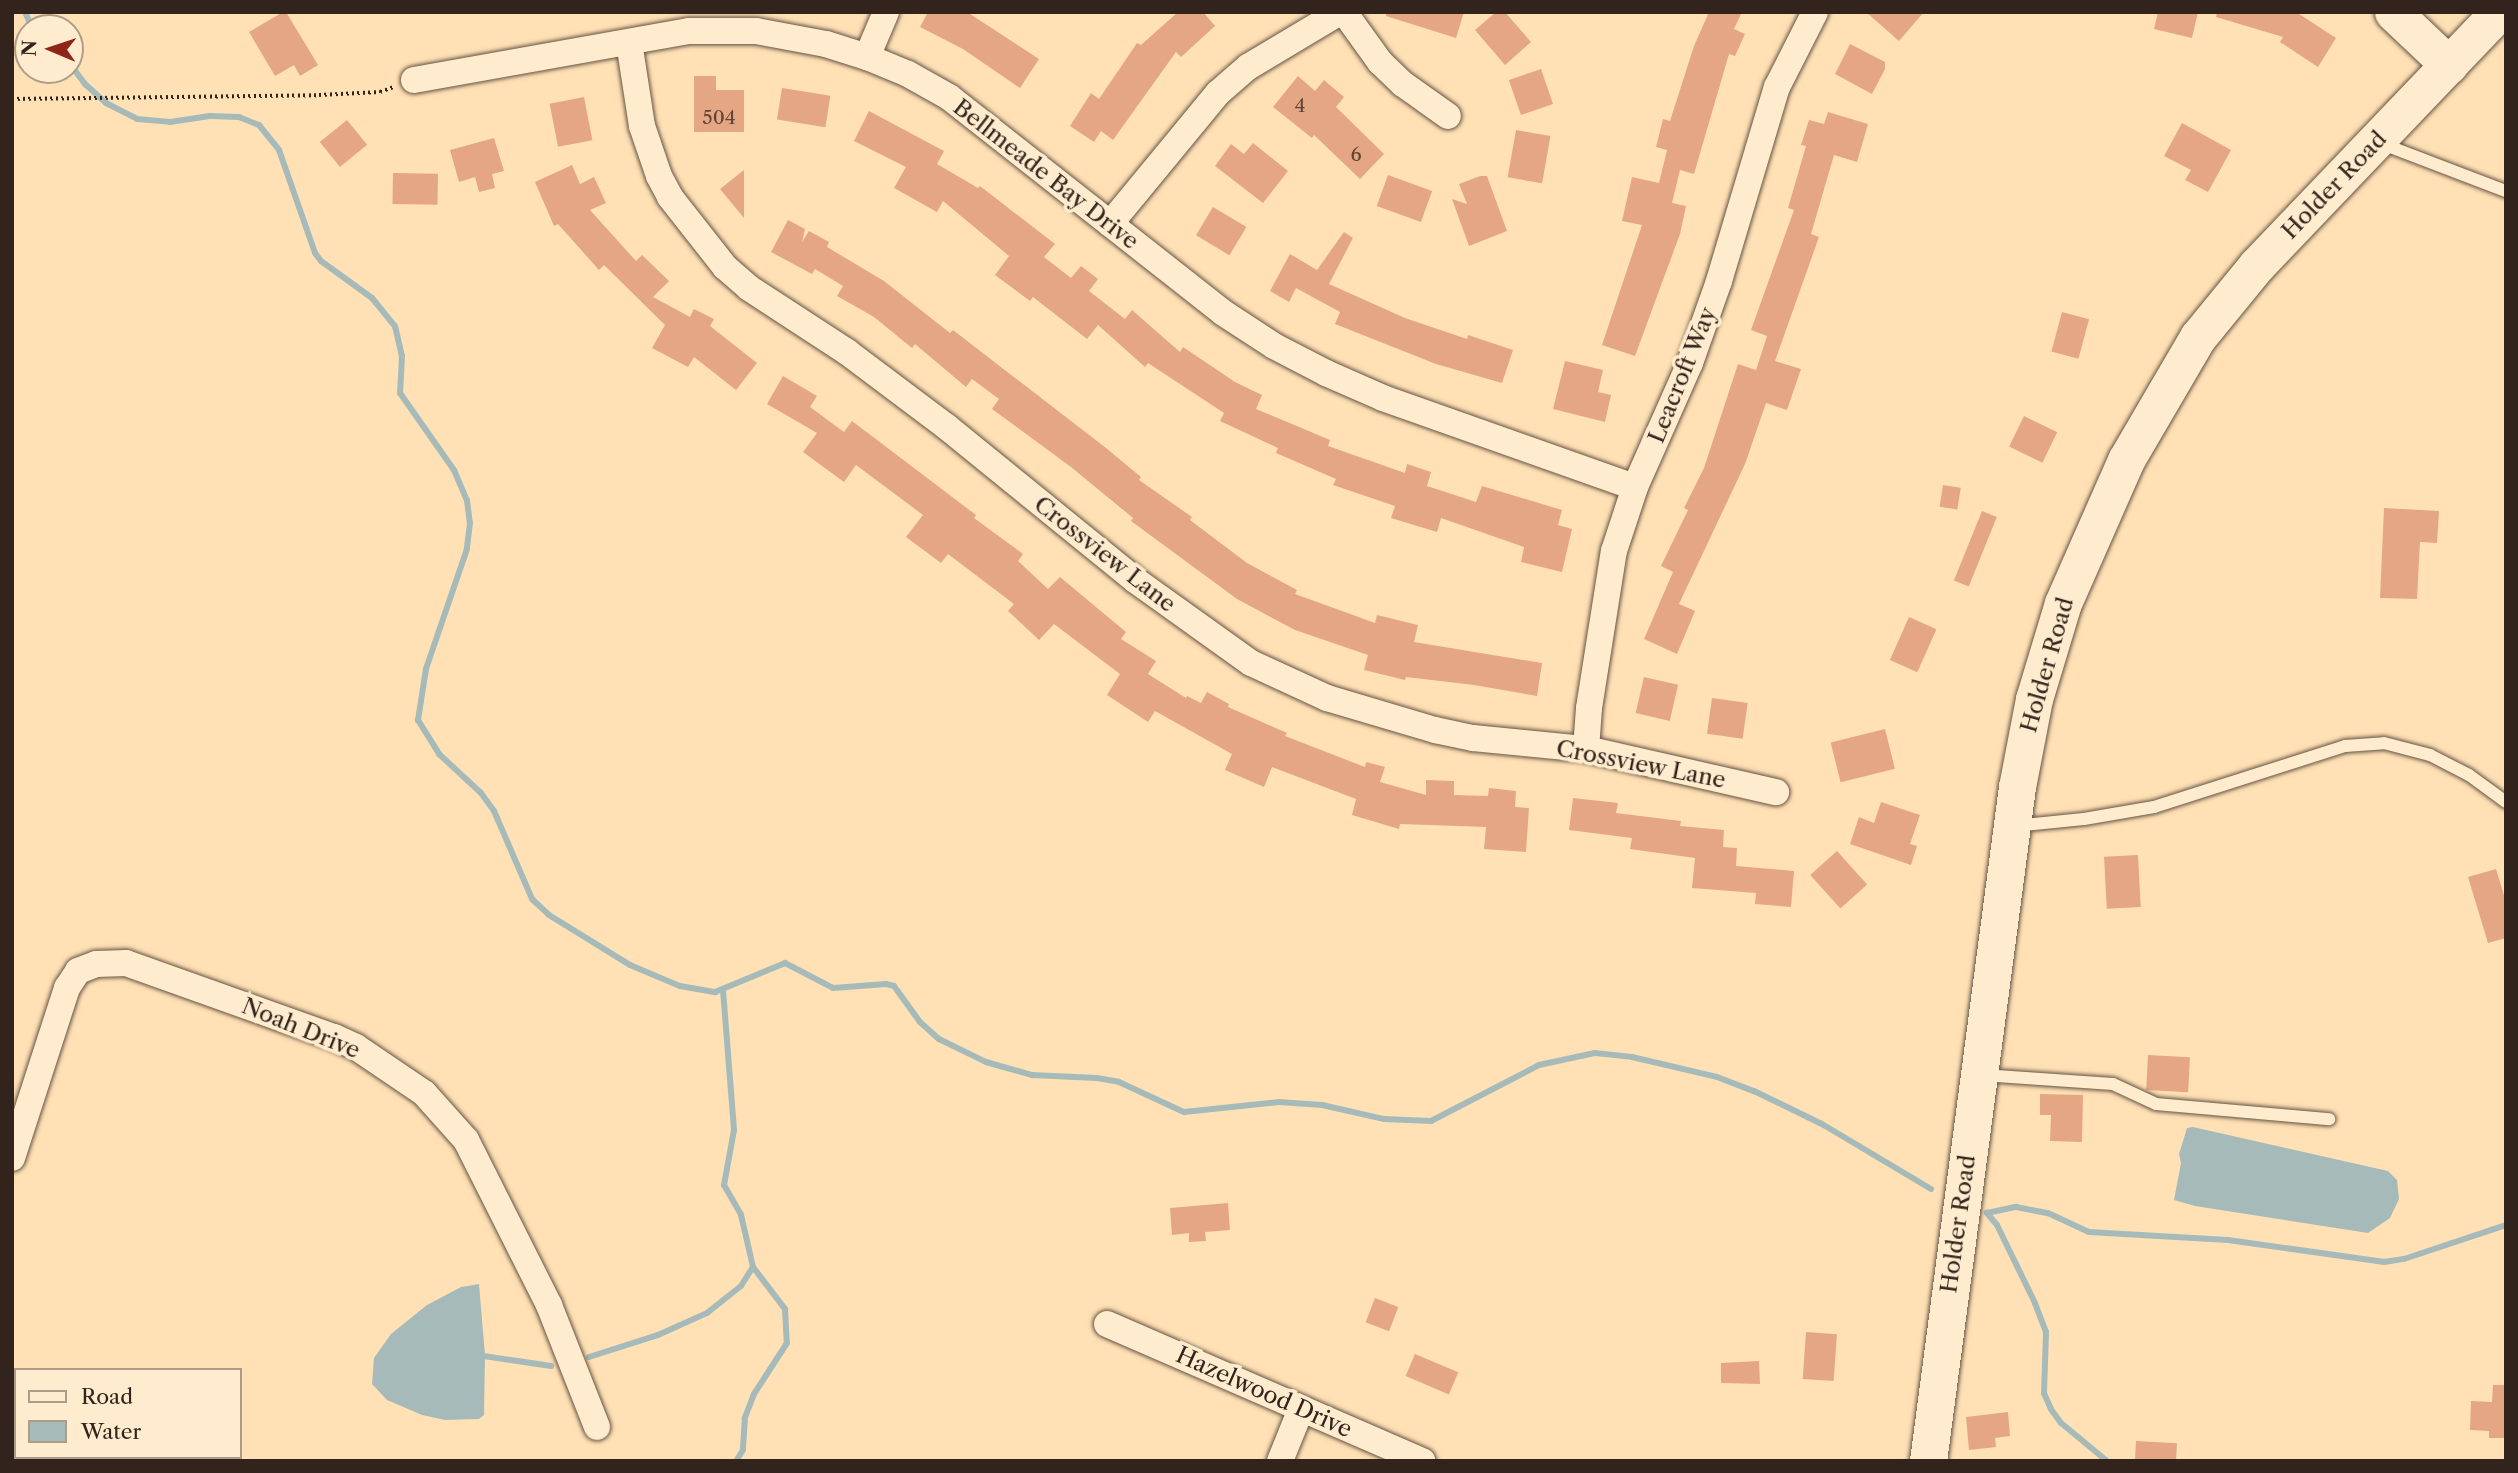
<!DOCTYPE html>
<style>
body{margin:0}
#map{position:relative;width:2518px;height:1473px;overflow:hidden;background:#ffe1b5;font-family:"Libre Caslon Text",serif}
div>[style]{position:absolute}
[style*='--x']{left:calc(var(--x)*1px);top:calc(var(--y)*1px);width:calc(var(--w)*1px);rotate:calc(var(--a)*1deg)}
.water>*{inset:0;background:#a6bbb9}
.stream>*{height:6px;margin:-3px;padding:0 3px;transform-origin:3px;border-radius:3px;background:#a6bbb9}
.building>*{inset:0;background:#e5a783;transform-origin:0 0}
.path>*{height:3.5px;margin-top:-1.75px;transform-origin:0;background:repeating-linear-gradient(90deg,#32241d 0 2px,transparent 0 5.5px)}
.roads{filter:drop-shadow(0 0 2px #655343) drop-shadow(0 0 2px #655343)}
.lane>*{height:12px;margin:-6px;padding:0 6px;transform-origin:6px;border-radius:6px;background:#ffeccf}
.street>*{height:26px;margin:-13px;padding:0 13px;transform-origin:13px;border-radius:13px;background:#ffeccf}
.secondary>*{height:37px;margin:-18.5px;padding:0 18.5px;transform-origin:18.5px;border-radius:18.5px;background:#ffeccf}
span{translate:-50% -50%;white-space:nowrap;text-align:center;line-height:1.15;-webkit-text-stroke:7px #ffeccf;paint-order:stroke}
.number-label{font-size:19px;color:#5f4536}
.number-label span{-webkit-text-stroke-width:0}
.street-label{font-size:23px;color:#32241d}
.frame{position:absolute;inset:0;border:14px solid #32241d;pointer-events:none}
.legend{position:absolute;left:14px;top:1368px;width:228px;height:91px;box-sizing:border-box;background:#ffeccf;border:2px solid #ad9c88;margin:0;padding:9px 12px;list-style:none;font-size:21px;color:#32241d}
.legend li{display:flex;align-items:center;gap:14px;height:35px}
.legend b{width:35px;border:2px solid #ad9c88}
.north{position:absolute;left:14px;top:14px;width:70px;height:70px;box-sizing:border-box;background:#ffeccf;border:2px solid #ad9c88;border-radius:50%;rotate:272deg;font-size:19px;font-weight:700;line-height:28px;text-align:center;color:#32241d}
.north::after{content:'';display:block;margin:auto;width:24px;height:32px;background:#8f2418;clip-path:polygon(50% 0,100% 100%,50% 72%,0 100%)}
</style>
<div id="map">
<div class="water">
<i style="clip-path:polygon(2193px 1127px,2388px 1171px,2397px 1180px,2399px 1199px,2390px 1218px,2368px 1233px,2195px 1206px,2174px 1200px,2181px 1163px,2179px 1154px,2187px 1128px)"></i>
<i style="clip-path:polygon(479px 1284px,485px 1355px,484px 1415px,479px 1419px,445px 1420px,422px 1415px,387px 1400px,372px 1384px,374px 1358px,391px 1334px,427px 1305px,461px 1287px)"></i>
</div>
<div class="stream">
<i style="--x:25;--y:12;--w:17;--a:66"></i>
<i style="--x:70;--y:64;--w:25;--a:53"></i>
<i style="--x:85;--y:84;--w:28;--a:42"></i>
<i style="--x:106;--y:103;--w:35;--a:27"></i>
<i style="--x:137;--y:119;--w:33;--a:5"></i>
<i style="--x:170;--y:122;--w:40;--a:-8.5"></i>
<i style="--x:210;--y:116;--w:29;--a:2"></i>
<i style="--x:239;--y:117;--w:22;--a:22"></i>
<i style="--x:259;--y:125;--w:32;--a:51"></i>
<i style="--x:279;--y:150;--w:109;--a:70.7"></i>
<i style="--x:315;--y:253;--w:10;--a:53"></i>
<i style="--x:321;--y:261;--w:63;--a:36"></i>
<i style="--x:372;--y:298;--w:36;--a:51"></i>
<i style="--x:395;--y:326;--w:31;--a:77"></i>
<i style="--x:402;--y:356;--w:37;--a:93"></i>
<i style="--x:400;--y:393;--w:94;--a:55"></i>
<i style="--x:454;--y:470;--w:33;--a:67"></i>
<i style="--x:467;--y:500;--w:23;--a:83"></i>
<i style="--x:470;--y:523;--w:26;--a:97"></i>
<i style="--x:467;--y:549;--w:127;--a:108.9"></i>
<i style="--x:426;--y:669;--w:52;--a:98.9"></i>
<i style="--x:418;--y:720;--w:40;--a:58"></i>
<i style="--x:439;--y:754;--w:57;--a:42.9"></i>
<i style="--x:481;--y:793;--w:22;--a:54"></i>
<i style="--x:494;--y:811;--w:96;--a:66.6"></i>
<i style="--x:532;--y:899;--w:23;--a:43"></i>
<i style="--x:549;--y:915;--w:95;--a:31.7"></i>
<i style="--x:630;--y:965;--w:54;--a:22.8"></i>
<i style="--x:680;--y:986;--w:36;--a:10"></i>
<i style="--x:715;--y:992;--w:76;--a:-22.5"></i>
<i style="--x:785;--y:963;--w:54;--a:27.5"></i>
<i style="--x:833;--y:988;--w:53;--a:-4.3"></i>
<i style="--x:886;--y:984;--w:8;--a:14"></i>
<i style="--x:894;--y:986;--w:44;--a:54.2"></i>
<i style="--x:920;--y:1022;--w:25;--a:42"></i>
<i style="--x:939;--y:1039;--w:52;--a:26.1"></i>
<i style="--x:986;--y:1062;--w:48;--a:15.8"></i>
<i style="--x:1032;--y:1075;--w:65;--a:2.6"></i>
<i style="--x:1097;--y:1078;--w:22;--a:10"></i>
<i style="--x:1119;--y:1082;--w:72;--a:24.8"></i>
<i style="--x:1184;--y:1112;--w:96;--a:-6"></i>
<i style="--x:1279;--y:1102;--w:43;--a:4"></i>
<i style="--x:1322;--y:1105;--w:64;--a:12.7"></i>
<i style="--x:1384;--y:1119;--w:47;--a:2.4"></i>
<i style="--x:1431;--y:1121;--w:122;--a:-27.4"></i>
<i style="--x:1539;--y:1065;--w:57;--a:-12.1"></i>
<i style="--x:1595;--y:1053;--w:37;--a:6"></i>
<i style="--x:1632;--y:1057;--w:87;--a:13.2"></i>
<i style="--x:1717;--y:1077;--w:40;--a:21"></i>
<i style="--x:1754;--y:1091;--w:76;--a:25.9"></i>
<i style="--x:1822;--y:1124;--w:127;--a:30.8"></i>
<i style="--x:723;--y:990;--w:140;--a:85.5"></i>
<i style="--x:734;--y:1130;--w:56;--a:100.3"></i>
<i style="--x:724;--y:1185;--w:34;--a:60"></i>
<i style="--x:741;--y:1215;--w:53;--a:77"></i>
<i style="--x:753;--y:1267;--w:53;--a:52.7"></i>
<i style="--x:785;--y:1309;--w:34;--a:87"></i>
<i style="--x:787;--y:1343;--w:61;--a:122.9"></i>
<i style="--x:754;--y:1394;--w:26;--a:111"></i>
<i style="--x:745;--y:1418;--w:32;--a:94"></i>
<i style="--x:743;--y:1450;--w:13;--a:122"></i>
<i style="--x:477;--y:1355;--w:75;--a:8.5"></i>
<i style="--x:589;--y:1357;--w:72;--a:-17.7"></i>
<i style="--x:658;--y:1335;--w:54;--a:-24.2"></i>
<i style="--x:707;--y:1313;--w:43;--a:-38.5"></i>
<i style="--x:741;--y:1286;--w:22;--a:-58"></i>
<i style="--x:2107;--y:1461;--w:60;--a:-140.4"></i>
<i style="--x:2061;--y:1423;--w:17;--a:-126"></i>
<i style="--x:2051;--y:1409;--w:17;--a:-114"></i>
<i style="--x:2044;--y:1393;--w:61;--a:-88.1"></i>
<i style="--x:2046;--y:1332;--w:31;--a:-111"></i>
<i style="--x:2035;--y:1303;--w:87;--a:-116"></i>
<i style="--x:1997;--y:1225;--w:16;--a:-130"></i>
<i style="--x:1987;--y:1213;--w:30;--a:-12"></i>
<i style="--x:2016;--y:1207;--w:33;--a:11"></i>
<i style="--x:2048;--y:1213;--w:45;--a:24.9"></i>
<i style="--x:2089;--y:1232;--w:139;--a:3.3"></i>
<i style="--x:2228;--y:1240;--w:158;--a:8"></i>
<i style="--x:2384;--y:1262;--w:20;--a:-9"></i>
<i style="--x:2404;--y:1259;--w:108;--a:-18.4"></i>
</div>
<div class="building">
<i style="clip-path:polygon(283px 12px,286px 12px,318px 65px,300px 76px,294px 65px,275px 76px,249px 32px)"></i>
<i style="clip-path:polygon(928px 12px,967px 12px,1039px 59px,1020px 88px,963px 49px,920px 27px)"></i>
<i style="clip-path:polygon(1178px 12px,1203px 12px,1215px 26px,1181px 57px,1176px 52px,1113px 140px,1101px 131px,1094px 142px,1070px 126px,1091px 93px,1099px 99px,1137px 43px,1141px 45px)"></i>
<i style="clip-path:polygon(1386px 12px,1464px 12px,1456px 38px,1386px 16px)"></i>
<i style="clip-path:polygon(1496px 12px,1505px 12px,1531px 42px,1505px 65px,1475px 30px)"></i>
<i style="clip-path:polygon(1709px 12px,1742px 12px,1734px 29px,1745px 34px,1735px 56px,1729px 54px,1694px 174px,1680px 170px,1672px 203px,1686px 206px,1680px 234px,1635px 356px,1602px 345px,1642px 225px,1622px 221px,1632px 177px,1659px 183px,1667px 150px,1656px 147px,1663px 119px,1670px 121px,1694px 46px)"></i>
<i style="clip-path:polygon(1866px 12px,1924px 12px,1899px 41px)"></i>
<i style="clip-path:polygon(2158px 12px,2198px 12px,2192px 38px,2154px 29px)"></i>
<i style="clip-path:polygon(2217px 12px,2296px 12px,2336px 38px,2318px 67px,2280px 42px,2283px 37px,2216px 17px)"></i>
<i style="clip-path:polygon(1850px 44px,1885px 62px,1885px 69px,1872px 94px,1835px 74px)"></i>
<i style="left:1541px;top:69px;width:37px;height:34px;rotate:71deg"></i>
<i style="clip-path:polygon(694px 76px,716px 76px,716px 90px,744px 90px,744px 132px,694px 132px)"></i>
<i style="clip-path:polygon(1298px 76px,1315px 91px,1324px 80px,1344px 97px,1336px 107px,1384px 154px,1360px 179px,1314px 135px,1312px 138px,1273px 107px)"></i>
<i style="left:782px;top:88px;width:49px;height:32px;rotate:9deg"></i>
<i style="left:584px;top:97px;width:44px;height:35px;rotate:79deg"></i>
<i style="clip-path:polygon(869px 111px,944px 151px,937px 164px,978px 188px,980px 186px,1055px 244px,1044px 257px,1071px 278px,1081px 266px,1098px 279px,1089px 291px,1125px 319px,1132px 310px,1180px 352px,1183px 347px,1235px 382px,1262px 395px,1256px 409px,1330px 440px,1328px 446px,1405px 473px,1407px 464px,1431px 472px,1427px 486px,1476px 502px,1482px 486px,1562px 510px,1558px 525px,1572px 529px,1562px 572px,1521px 562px,1524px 547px,1441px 518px,1437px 532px,1391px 518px,1395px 506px,1333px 485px,1336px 479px,1276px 453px,1278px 448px,1220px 421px,1224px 413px,1148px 363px,1145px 367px,1098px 325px,1087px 339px,1033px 297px,1030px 301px,995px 275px,1009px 256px,943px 201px,937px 212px,894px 188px,906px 167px,854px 141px)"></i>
<i style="clip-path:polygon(1828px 112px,1868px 124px,1857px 162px,1834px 155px,1811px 234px,1819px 237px,1775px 361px,1801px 369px,1787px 410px,1766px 403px,1745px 464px,1679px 604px,1695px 611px,1677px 654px,1644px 639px,1673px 572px,1661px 566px,1688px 510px,1684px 508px,1704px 468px,1738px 364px,1756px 370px,1767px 336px,1751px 330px,1794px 210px,1788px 208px,1806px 146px,1801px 145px,1809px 120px,1824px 124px)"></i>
<i style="left:347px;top:120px;width:32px;height:35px;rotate:51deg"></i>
<i style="clip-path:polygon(2182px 123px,2231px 150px,2208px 192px,2185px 180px,2191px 170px,2164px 156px)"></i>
<i style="left:1516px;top:130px;width:35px;height:48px;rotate:10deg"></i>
<i style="clip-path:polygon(494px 138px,504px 171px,492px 174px,495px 188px,479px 192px,475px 177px,459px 182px,450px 150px)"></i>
<i style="clip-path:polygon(1253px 143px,1288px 171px,1263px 203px,1215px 166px,1231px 144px,1244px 154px)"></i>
<i style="clip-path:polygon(572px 165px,580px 184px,594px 177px,606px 203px,590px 210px,636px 261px,642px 255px,669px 281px,653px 297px,690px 317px,694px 309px,714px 319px,710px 326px,757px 363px,736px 390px,694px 357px,688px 367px,652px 348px,665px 325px,604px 265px,599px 270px,558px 224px,554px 226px,535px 182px)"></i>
<i style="clip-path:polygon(744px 170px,744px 218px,720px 189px)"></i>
<i style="left:393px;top:173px;width:45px;height:31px;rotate:1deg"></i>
<i style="left:1388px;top:175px;width:47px;height:33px;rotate:20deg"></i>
<i style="clip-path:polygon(1480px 176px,1487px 176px,1507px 231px,1469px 246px,1452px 199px,1467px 204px,1459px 184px)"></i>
<i style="left:1213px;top:207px;width:39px;height:33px;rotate:31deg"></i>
<i style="clip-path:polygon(788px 220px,805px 229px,802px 242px,809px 231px,829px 242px,827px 247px,884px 281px,950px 333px,953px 330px,1106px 448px,1141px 477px,1139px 480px,1192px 517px,1190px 520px,1247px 563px,1297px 590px,1295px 594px,1375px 623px,1377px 615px,1418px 625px,1414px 642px,1542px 663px,1537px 696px,1474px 685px,1406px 677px,1405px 680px,1364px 670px,1368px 655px,1295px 630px,1237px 599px,1131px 521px,1133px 518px,1071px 467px,992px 409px,999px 399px,972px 379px,966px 387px,915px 344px,912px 348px,874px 317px,837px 296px,843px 286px,815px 269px,812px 274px,771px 252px)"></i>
<i style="clip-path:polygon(1344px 232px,1353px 238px,1329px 284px,1405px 318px,1467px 339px,1468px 335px,1513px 350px,1502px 383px,1436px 364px,1335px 324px,1340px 312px,1296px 288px,1289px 302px,1270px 291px,1290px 254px,1317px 270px)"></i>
<i style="left:2062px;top:312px;width:28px;height:41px;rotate:15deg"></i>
<i style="clip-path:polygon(1565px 361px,1603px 370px,1598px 392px,1611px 395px,1605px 422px,1553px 409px)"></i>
<i style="clip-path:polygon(783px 376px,817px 396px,810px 407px,844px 432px,852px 421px,976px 515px,974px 518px,1023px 554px,1018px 561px,1048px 589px,1060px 577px,1126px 632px,1121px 639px,1156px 661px,1148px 674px,1186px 698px,1187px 696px,1201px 703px,1207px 692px,1229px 704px,1228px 707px,1287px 733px,1285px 736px,1365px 767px,1366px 762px,1385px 767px,1380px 782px,1426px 795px,1426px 780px,1454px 781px,1454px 795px,1488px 796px,1489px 788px,1516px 791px,1515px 807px,1529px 808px,1526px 852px,1484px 849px,1486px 827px,1400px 824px,1399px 829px,1352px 815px,1356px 799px,1272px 767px,1264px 787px,1225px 770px,1232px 754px,1155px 711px,1148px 722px,1107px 695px,1120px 674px,1054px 624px,1039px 640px,1008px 611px,1014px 604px,948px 554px,941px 563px,906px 537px,923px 515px,856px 465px,844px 482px,803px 452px,817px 433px,767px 404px)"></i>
<i style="left:2024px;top:416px;width:37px;height:34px;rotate:26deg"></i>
<i style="left:1943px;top:485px;width:18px;height:22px;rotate:9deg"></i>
<i style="clip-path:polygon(2384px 508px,2439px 511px,2437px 543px,2420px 542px,2417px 599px,2380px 598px)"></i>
<i style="left:1982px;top:511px;width:16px;height:75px;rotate:22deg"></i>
<i style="left:1909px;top:617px;width:30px;height:47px;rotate:24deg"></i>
<i style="left:1644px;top:677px;width:35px;height:37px;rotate:13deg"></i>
<i style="left:1712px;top:698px;width:36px;height:36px;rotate:8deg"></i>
<i style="left:1885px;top:729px;width:41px;height:56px;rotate:76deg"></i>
<i style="clip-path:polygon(1573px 798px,1618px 803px,1616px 813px,1681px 821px,1680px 826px,1724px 830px,1723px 847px,1737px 848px,1736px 866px,1794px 871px,1791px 907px,1755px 904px,1756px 893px,1692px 888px,1695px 858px,1630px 849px,1632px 838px,1569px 830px)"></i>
<i style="clip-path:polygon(1881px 802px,1920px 815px,1910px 844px,1917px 846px,1911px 865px,1850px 844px,1859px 817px,1874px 823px)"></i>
<i style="left:1837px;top:851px;width:45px;height:36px;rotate:48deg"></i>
<i style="left:2138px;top:855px;width:52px;height:34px;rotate:87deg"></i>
<i style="clip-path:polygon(2496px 869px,2506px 902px,2506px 938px,2488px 943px,2468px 877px)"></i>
<i style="left:2148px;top:1055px;width:42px;height:35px;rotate:3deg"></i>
<i style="clip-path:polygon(2040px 1094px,2083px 1095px,2082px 1142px,2050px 1141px,2051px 1115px,2040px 1115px)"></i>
<i style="clip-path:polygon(1228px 1203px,1230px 1230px,1205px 1232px,1206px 1241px,1189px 1242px,1189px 1233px,1172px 1235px,1170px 1208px)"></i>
<i style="left:1375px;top:1298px;width:25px;height:26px;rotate:21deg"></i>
<i style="left:1806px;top:1332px;width:31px;height:47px;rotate:4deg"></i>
<i style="left:1415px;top:1354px;width:47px;height:24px;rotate:23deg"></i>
<i style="clip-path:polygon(1759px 1361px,1760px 1384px,1721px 1383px,1721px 1363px)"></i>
<i style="clip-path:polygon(2493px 1385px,2506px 1385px,2506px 1438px,2489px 1438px,2489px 1431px,2470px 1430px,2471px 1401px,2492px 1402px)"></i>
<i style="clip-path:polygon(2008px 1412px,2010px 1436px,1995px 1438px,1996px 1447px,1969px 1450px,1966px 1417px)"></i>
<i style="left:2136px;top:1441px;width:41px;height:20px;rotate:3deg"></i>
</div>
<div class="path">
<i style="--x:12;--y:99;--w:307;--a:-0.7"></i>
<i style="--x:319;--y:95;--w:61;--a:-2.8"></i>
<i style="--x:380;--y:92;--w:15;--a:-20"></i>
</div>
<div class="roads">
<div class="lane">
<i style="--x:2380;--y:143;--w:135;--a:20.9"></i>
<i style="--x:2014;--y:826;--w:70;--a:-5.7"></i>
<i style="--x:2084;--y:819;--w:71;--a:-9.7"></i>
<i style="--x:2154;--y:807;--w:201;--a:-17.7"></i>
<i style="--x:2345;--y:746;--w:39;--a:-4"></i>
<i style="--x:2384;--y:743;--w:48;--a:14.6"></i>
<i style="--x:2430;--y:755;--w:44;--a:27.1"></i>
<i style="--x:2469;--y:775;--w:46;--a:36.1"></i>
<i style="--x:1982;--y:1075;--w:131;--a:3.9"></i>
<i style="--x:2113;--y:1084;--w:47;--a:24.9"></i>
<i style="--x:2156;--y:1104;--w:174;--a:5"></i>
</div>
<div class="street">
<i style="--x:1344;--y:12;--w:62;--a:54.2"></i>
<i style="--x:1380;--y:62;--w:32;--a:44"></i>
<i style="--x:1403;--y:84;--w:55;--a:35.4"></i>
<i style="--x:629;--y:42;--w:85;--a:81.2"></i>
<i style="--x:642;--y:126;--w:53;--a:71.2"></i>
<i style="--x:659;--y:176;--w:24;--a:62"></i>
<i style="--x:670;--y:197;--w:89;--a:51.8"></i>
<i style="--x:725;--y:267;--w:32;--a:41"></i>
<i style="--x:749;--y:288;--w:117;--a:33.1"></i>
<i style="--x:847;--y:352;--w:125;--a:36.9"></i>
<i style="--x:947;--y:427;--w:242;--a:39.1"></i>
<i style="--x:1135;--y:580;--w:143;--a:35.6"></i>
<i style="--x:1251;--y:663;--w:84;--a:24.7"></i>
<i style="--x:1327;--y:698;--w:113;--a:16.5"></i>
<i style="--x:1435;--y:730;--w:39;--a:12"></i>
<i style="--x:1473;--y:738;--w:114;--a:5.6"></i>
<i style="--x:1586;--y:749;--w:195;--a:12.8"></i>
<i style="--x:867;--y:57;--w:49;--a:-67.1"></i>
<i style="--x:414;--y:80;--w:279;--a:-10.1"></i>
<i style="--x:689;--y:31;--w:67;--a:0"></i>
<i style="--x:756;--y:31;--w:71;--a:10.5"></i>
<i style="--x:826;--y:44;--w:43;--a:17.6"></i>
<i style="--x:867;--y:57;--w:44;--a:22.5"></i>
<i style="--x:908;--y:74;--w:47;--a:29.3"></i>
<i style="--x:949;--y:97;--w:347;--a:38.2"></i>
<i style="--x:1222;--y:312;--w:62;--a:33.2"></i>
<i style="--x:1274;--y:346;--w:59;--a:27.4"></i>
<i style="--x:1326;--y:373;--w:62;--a:23.7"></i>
<i style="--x:1383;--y:398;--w:267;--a:19.5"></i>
<i style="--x:1110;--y:224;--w:170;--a:-50.5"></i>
<i style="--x:1218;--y:93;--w:40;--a:-41"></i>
<i style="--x:1248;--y:67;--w:107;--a:-30.9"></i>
<i style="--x:1586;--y:749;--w:41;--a:-85.8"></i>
<i style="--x:1589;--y:708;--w:159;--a:-81"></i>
<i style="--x:1614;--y:551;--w:67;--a:-71.8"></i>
<i style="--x:1635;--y:487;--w:136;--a:-66.1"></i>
<i style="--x:1690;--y:363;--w:87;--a:-70.5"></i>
<i style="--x:1719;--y:281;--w:202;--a:-73.4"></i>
<i style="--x:1777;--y:87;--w:84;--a:-63.1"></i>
<i style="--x:12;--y:1158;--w:179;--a:-72.1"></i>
<i style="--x:67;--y:988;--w:20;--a:-57"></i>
<i style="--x:78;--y:971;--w:19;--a:-21"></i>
<i style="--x:96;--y:964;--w:30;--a:-2"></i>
<i style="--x:126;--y:963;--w:221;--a:19.6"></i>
<i style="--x:334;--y:1037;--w:24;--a:24"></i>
<i style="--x:356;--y:1047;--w:82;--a:34.1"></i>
<i style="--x:424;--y:1093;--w:63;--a:48.2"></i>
<i style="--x:466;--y:1140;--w:185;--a:63.3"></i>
<i style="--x:549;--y:1305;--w:131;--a:68.5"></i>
<i style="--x:1107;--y:1324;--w:344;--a:23.5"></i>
<i style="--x:1280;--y:1461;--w:56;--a:-68"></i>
</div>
<div class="secondary">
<i style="--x:2393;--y:12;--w:77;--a:43.4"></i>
<i style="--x:1928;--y:1461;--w:680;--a:-82.48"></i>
<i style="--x:2017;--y:787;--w:90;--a:-79.1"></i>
<i style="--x:2034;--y:699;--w:100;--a:-73.2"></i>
<i style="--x:2063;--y:603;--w:156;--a:-66.2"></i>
<i style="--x:2126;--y:460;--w:143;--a:-59.7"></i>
<i style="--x:2198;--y:337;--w:93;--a:-50.7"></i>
<i style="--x:2257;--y:265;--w:350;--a:-46.3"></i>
</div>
</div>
<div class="number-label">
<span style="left:1300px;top:106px">4</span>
<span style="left:719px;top:118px">504</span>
<span style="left:1356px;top:155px">6</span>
</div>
<div class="street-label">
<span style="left:1046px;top:174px;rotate:38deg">Bellmeade Bay Drive</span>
<span style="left:2334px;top:185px;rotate:-46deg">Holder Road</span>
<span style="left:1682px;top:375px;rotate:-68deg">Leacroft Way</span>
<span style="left:1105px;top:554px;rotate:38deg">Crossview Lane</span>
<span style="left:2047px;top:665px;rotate:-74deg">Holder Road</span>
<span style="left:1641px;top:764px;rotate:11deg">Crossview Lane</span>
<span style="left:301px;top:1028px;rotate:22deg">Noah Drive</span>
<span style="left:1958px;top:1224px;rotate:-82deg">Holder Road</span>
<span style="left:1264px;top:1392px;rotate:24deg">Hazelwood Drive</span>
</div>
<div class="frame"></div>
<ul class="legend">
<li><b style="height:9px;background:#ffeccf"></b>Road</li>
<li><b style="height:19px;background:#a6bbb9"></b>Water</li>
</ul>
<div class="north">N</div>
</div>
